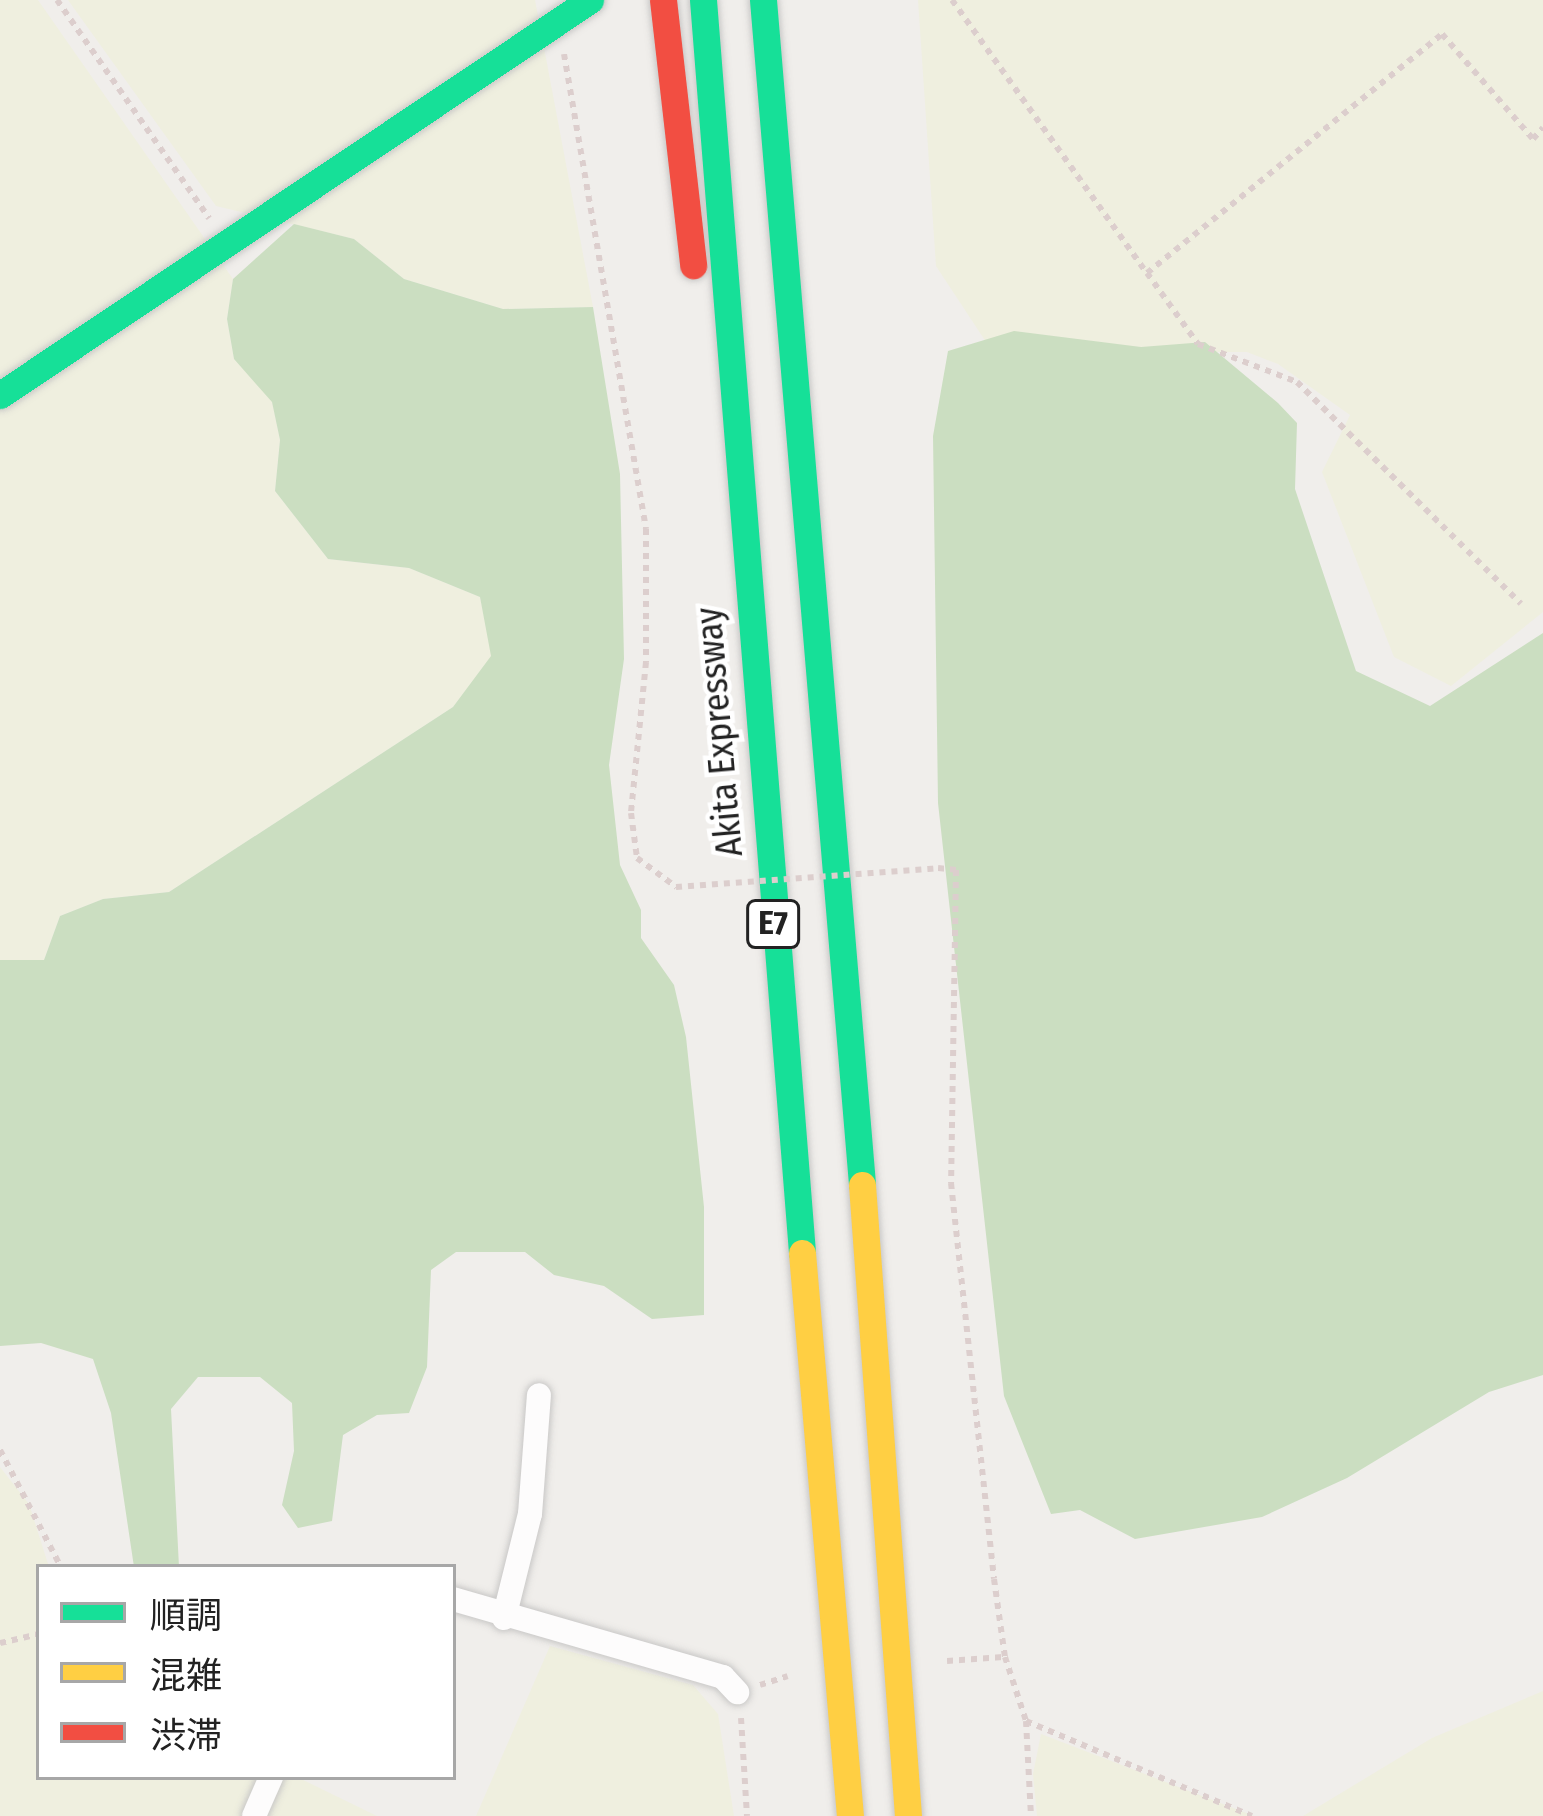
<!DOCTYPE html>
<meta charset="utf-8">
<style>
body{margin:0}
#map{position:relative;width:1543px;height:1816px;overflow:hidden;background:#f0eeeb;font-family:"Fira Sans Condensed","Noto Sans JP",sans-serif}
div>[style]{position:absolute}
[style*='--x']{left:calc(var(--x)*1px);top:calc(var(--y)*1px);width:calc(var(--w)*1px);rotate:calc(var(--a)*1deg)}
.farmland>*{inset:0;background:#efefdf}
.forest>*{inset:0;background:#cbdec1}
.path>*{height:6px;margin-top:-3px;transform-origin:0;background:repeating-linear-gradient(90deg,#dccecd 0 6px,transparent 0 12px)}
.roads{filter:drop-shadow(0 0 3px #c9c8c7) drop-shadow(0 0 3px #c9c8c7)}
.street>*{height:24px;margin:-12px;padding:0 12px;transform-origin:12px;border-radius:12px;background:#fdfcfc}
.fast>*{height:27px;margin:-13.5px;padding:0 13.5px;transform-origin:13.5px;border-radius:13.5px;background:#16e098}
.slow>*{height:27px;margin:-13.5px;padding:0 13.5px;transform-origin:13.5px;border-radius:13.5px;background:#ffcf43}
.jam>*{height:27px;margin:-13.5px;padding:0 13.5px;transform-origin:13.5px;border-radius:13.5px;background:#f24e42}
.path-bridge>*{height:6px;margin-top:-3px;transform-origin:0;background:repeating-linear-gradient(90deg,#dccecd 0 6px,transparent 0 12px)}
span{translate:-50% -50%;white-space:nowrap;text-align:center;line-height:1.15;-webkit-text-stroke:9px #fff;paint-order:stroke}
.shield-label span{padding:3px 9px;background:#fff;border:3px solid;border-radius:9px;-webkit-text-stroke-width:0}
.shield-label{font-size:33px;color:#222;font-weight:700}
.street-label{font-size:36px;color:#222}
.legend{position:absolute;left:36px;top:1564px;width:420px;height:216px;box-sizing:border-box;background:#fff;border:3px solid #a7a7a7;margin:0;padding:15px 21px;list-style:none;font-size:36px;color:#222}
.legend li{display:flex;align-items:center;gap:24px;height:60px}
.legend b{width:60px;border:3px solid #a7a7a7}
</style>
<div id="map">
<div class="farmland">
<i style="clip-path:polygon(0 0,38px 0,233px 279px,227px 319px,234px 359px,272px 401px,280px 440px,275px 491px,328px 559px,409px 568px,480px 597px,492px 656px,453px 707px,169px 892px,103px 899px,60px 916px,44px 960px,0 960px)"></i>
<i style="clip-path:polygon(68px 0,535px 0,593px 307px,503px 309px,404px 279px,354px 239px,216px 206px)"></i>
<i style="clip-path:polygon(918px 0,1543px 0,1543px 612px,1451px 686px,1394px 657px,1322px 472px,1350px 415px,1278px 364px,1247px 352px,1217px 352px,1017px 389px,936px 266px)"></i>
<i style="clip-path:polygon(0 1467px,29px 1504px,49px 1567px,39px 1567px,39px 1777px,297px 1777px,377px 1816px,0 1816px)"></i>
<i style="clip-path:polygon(550px 1646px,693px 1685px,718px 1714px,734px 1816px,476px 1816px)"></i>
<i style="clip-path:polygon(1543px 1691px,1543px 1816px,1303px 1816px,1432px 1738px)"></i>
<i style="clip-path:polygon(1041px 1734px,1254px 1816px,1037px 1816px,1033px 1774px)"></i>
</div>
<div class="forest">
<i style="clip-path:polygon(294px 224px,354px 239px,404px 279px,503px 309px,593px 307px,620px 474px,624px 659px,609px 765px,620px 865px,641px 910px,641px 938px,674px 985px,686px 1037px,704px 1207px,704px 1315px,652px 1319px,604px 1286px,554px 1275px,525px 1252px,456px 1252px,431px 1270px,427px 1367px,409px 1413px,377px 1415px,343px 1435px,332px 1521px,298px 1528px,282px 1505px,294px 1451px,292px 1403px,260px 1377px,198px 1377px,171px 1409px,179px 1567px,134px 1567px,111px 1413px,93px 1359px,41px 1343px,0 1346px,0 960px,44px 960px,60px 916px,103px 899px,169px 892px,453px 707px,491px 656px,480px 597px,409px 568px,328px 559px,275px 491px,280px 440px,272px 402px,234px 359px,227px 319px,233px 279px)"></i>
<i style="clip-path:polygon(1014px 331px,1141px 347px,1205px 342px,1278px 403px,1297px 423px,1295px 489px,1356px 671px,1430px 706px,1543px 633px,1543px 1375px,1489px 1392px,1347px 1478px,1262px 1517px,1135px 1539px,1080px 1510px,1051px 1514px,1004px 1396px,938px 803px,933px 436px,948px 351px)"></i>
</div>
<div class="path">
<i style="--x:57;--y:0;--w:266;--a:55.1"></i>
<i style="--x:952;--y:0;--w:335;--a:54.5"></i>
<i style="--x:1147;--y:273;--w:380;--a:-39"></i>
<i style="--x:1442;--y:34;--w:139;--a:49.1"></i>
<i style="--x:1533;--y:139;--w:15;--a:-48"></i>
<i style="--x:564;--y:54;--w:482;--a:80.2"></i>
<i style="--x:646;--y:529;--w:133;--a:90"></i>
<i style="--x:646;--y:662;--w:152;--a:95.7"></i>
<i style="--x:631;--y:813;--w:45;--a:82.4"></i>
<i style="--x:637;--y:858;--w:49;--a:36.6"></i>
<i style="--x:1147;--y:273;--w:87;--a:54.3"></i>
<i style="--x:1198;--y:344;--w:106;--a:21"></i>
<i style="--x:1297;--y:382;--w:315;--a:44.7"></i>
<i style="--x:938;--y:868;--w:18;--a:6"></i>
<i style="--x:956;--y:870;--w:313;--a:90.9"></i>
<i style="--x:951;--y:1183;--w:398;--a:83.8"></i>
<i style="--x:994;--y:1579;--w:79;--a:82"></i>
<i style="--x:1005;--y:1657;--w:67;--a:71.8"></i>
<i style="--x:1026;--y:1721;--w:95;--a:87"></i>
<i style="--x:0;--y:1450;--w:132;--a:62.5"></i>
<i style="--x:0;--y:1643;--w:40;--a:-13"></i>
<i style="--x:947;--y:1661;--w:56;--a:-4.1"></i>
<i style="--x:760;--y:1685;--w:29;--a:-18"></i>
<i style="--x:741;--y:1718;--w:98;--a:86.5"></i>
<i style="--x:1026;--y:1721;--w:245;--a:22.8"></i>
</div>
<div class="roads">
<div class="street">
<i style="--x:453;--y:1599;--w:281;--a:16.1"></i>
<i style="--x:723;--y:1677;--w:21;--a:47"></i>
<i style="--x:504;--y:1618;--w:107;--a:-76"></i>
<i style="--x:530;--y:1514;--w:119;--a:-85.7"></i>
<i style="--x:254;--y:1816;--w:43;--a:-66.4"></i>
</div>
<div class="fast">
<i style="--x:703;--y:0;--w:1257;--a:85.48"></i>
<i style="--x:763;--y:0;--w:1189;--a:85.22"></i>
<i style="--x:0;--y:395;--w:710;--a:-33.8"></i>
</div>
<div class="slow">
<i style="--x:862;--y:1185;--w:633;--a:85.83"></i>
<i style="--x:802;--y:1253;--w:565;--a:85.13"></i>
</div>
<div class="jam">
<i style="--x:663;--y:0;--w:267;--a:83.5"></i>
</div>
</div>
<div class="path-bridge">
<i style="--x:676;--y:887;--w:263;--a:-4.1"></i>
</div>
<div class="shield-label">
<span style="left:773px;top:924px">E7</span>
</div>
<div class="street-label">
<span style="left:720px;top:732px;rotate:-95deg">Akita Expressway</span>
</div>
<ul class="legend">
<li><b style="height:15px;background:#16e098"></b>順調</li>
<li><b style="height:15px;background:#ffcf43"></b>混雑</li>
<li><b style="height:15px;background:#f24e42"></b>渋滞</li>
</ul>
</div>
